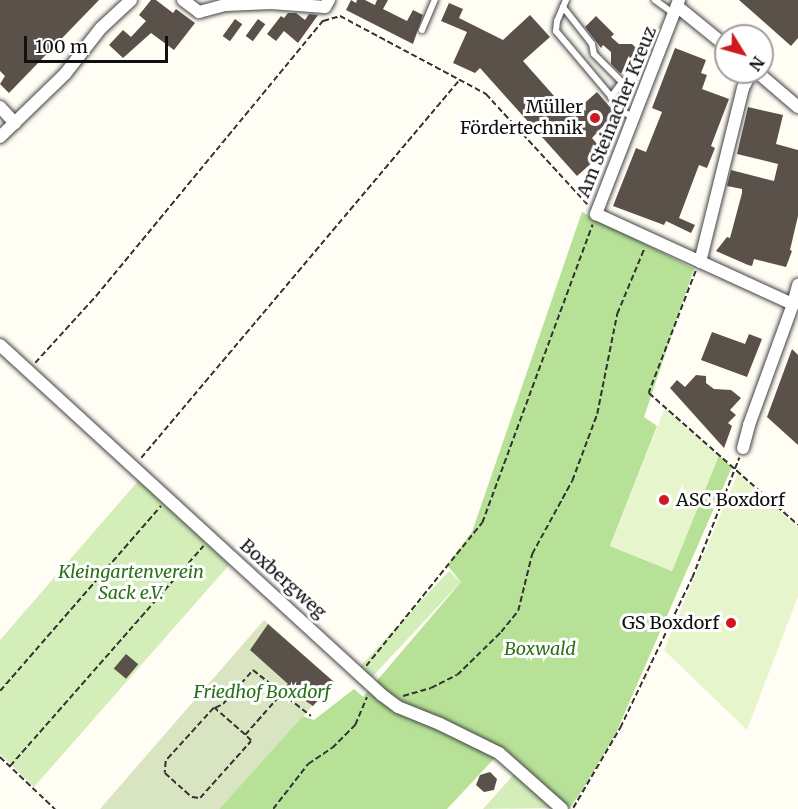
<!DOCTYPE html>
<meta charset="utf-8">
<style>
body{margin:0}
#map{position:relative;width:798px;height:809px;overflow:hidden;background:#fffdf4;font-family:Merriweather,serif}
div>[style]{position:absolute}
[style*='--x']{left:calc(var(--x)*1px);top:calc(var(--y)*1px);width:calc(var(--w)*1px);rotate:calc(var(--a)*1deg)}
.green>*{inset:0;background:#d3eeb8;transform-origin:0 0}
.forest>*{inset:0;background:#b6e196}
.cemetery>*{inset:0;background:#d9e5c0}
.pitch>*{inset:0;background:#e6f5cb}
.building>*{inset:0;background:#5a514b;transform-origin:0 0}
.path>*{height:1.5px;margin-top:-0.75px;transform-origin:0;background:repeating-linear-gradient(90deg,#323232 0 6px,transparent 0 9px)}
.roads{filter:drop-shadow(0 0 2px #434343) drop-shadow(0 0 2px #434343)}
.service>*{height:6px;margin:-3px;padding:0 3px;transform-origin:3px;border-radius:3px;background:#fff}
.minor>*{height:12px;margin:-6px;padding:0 6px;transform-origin:6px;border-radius:6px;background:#fff}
.dots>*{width:16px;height:16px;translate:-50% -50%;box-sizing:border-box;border:3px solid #fff;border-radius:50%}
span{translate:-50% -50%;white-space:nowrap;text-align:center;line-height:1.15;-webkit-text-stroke:6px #fff;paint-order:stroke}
.poi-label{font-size:18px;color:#101010}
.right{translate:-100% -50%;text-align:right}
.left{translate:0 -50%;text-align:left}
.street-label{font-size:18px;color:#101010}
.park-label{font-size:18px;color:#297019;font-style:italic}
.north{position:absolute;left:714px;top:24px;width:60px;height:60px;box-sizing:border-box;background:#fff;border:2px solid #9f9f9f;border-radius:50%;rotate:127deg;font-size:16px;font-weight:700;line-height:24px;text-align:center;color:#101010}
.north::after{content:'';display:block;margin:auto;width:21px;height:27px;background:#d0191f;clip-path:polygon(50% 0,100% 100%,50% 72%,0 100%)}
.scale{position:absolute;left:24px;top:36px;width:144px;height:27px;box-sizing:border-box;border:3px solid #101010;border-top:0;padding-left:8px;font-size:18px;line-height:21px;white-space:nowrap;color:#101010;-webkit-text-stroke:4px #fff;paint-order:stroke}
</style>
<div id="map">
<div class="green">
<i style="clip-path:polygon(139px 480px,229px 565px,34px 787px,0 754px,0 640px)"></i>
<i style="left:449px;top:571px;width:16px;height:131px;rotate:43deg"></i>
<i style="clip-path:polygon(515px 773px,554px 808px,483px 809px)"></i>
</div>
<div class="forest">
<i style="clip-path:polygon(582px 212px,694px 269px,644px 417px,657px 426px,610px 546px,672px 571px,719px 455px,732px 467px,615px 735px,585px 786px,570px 808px,504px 748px,447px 809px,219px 809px,302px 716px,314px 720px,354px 689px,363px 697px,461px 582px,447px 565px,472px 532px)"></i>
</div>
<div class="cemetery">
<i style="clip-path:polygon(264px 620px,334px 682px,219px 809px,100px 809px)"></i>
</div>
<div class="pitch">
<i style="clip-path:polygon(665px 408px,719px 455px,672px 571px,610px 546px)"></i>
<i style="clip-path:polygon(738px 473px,798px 527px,798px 596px,747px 730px,664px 650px)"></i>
</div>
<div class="building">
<i style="clip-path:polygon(0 0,99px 0,9px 93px,0 84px,5px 76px,0 71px)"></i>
<i style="clip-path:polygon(151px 0,156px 0,173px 13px,176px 9px,195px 23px,174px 50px,151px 33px,123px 58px,109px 45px,123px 30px,131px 37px,146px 21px,139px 15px)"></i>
<i style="clip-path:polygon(351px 0,356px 3px,357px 0,365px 0,375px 5px,377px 0,388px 0,383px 9px,407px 21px,413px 10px,423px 15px,413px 44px,346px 10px)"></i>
<i style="clip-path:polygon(739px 0,798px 0,798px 38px,791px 46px)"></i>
<i style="clip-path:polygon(449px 3px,463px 9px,459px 18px,503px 40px,530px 15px,550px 37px,523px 61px,571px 115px,597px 92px,615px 113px,592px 138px,604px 152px,577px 176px,480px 68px,475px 73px,453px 63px,467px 32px,441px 21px)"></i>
<i style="clip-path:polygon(288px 13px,296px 13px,305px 20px,309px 14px,318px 15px,298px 43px,284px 31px,276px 41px,267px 34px,281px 16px,284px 18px)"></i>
<i style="clip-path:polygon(596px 16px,614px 34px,611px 37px,619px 44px,632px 44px,640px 52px,641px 64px,632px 73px,620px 73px,611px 64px,611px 52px,603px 45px,601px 48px,585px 27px)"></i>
<i style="left:235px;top:19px;width:9px;height:21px;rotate:36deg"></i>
<i style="left:258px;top:19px;width:9px;height:21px;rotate:36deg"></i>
<i style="clip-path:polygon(675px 48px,706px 60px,701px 73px,707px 75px,702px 89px,729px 99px,711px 146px,715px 148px,707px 168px,699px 165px,679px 218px,695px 225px,691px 233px,666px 221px,664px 225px,613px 206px,636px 148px,646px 152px,662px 112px,652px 108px)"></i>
<i style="clip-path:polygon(748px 107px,783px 115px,776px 144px,798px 150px,798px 216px,790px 250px,792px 251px,786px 267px,754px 259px,752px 266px,748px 265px,716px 251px,727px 237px,730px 238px,742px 193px,742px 189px,727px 186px,731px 170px,774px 181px,778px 164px,737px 154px)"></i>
<i style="clip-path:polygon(712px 332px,745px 344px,749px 334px,762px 339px,747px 377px,701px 360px)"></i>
<i style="clip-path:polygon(792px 349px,798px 355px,798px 445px,767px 417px)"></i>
<i style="clip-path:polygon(696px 375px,706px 376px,706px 383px,714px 389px,731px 390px,741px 398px,730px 410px,736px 415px,728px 423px,732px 426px,724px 448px,670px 388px,677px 380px,685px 387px)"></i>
<i style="clip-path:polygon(268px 624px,334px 682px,313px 706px,285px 687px,288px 684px,250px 650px)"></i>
<i style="left:126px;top:654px;width:16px;height:19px;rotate:40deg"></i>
<i style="clip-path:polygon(490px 772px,497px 779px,494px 790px,484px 792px,476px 785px,480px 775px)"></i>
</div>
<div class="path">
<i style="--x:696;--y:271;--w:131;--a:111.1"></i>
<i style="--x:649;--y:393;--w:199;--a:41.5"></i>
<i style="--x:35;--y:363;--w:91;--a:-47.7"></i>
<i style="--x:96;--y:296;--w:357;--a:-50.5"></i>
<i style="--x:323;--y:21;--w:18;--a:-16"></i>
<i style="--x:340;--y:16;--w:166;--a:28.1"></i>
<i style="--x:486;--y:94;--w:151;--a:47.4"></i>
<i style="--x:141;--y:458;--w:493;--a:-49.9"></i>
<i style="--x:366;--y:666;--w:184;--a:-51"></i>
<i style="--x:482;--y:523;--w:318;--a:-69.7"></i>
<i style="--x:0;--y:691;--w:245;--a:-49"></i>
<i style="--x:403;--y:696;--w:29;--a:-16"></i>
<i style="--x:431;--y:688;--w:29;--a:-27"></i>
<i style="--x:457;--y:675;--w:62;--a:-44.3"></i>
<i style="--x:501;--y:632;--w:27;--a:-51"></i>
<i style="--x:518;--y:611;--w:59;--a:-76.2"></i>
<i style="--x:532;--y:554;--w:83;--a:-61.3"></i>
<i style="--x:572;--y:481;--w:72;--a:-69.5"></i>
<i style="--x:597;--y:414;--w:102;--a:-78.7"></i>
<i style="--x:617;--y:314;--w:70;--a:-67.4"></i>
<i style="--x:215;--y:708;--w:9;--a:-27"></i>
<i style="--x:223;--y:704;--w:45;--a:-48.6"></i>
<i style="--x:253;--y:670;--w:74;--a:38.4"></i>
<i style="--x:245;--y:735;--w:41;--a:-138.9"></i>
<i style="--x:214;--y:708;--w:72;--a:132.2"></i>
<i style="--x:166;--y:761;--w:12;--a:95"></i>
<i style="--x:165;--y:773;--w:36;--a:42"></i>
<i style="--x:192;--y:797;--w:8;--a:7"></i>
<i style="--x:200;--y:798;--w:76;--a:-48.2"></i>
<i style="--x:251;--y:741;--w:8;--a:-135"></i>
<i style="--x:245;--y:735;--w:55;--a:-48.7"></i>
<i style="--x:0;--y:757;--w:76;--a:43.4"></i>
<i style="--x:10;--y:766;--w:293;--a:-48.7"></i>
<i style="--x:573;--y:808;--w:93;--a:-59.6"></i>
<i style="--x:620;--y:728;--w:166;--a:-64.4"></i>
<i style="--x:692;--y:578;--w:129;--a:-68.6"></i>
<i style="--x:273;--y:809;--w:57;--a:-52.1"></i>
<i style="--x:308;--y:764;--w:29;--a:-34"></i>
<i style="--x:332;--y:748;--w:33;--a:-45"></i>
<i style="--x:355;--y:725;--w:30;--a:-67"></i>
</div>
<div class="roads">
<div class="service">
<i style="--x:566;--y:0;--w:23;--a:113"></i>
<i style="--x:557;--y:21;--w:10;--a:96"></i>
<i style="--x:556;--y:31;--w:107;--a:49.9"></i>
<i style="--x:625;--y:113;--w:10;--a:24"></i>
<i style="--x:655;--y:0;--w:24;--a:36"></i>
<i style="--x:563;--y:7;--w:47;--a:51.9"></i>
<i style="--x:592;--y:44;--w:10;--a:79"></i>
<i style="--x:594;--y:54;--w:40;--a:45"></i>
<i style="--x:622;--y:82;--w:19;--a:126"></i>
<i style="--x:422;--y:30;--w:33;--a:-67"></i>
</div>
<div class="minor">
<i style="--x:183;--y:0;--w:20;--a:37"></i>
<i style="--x:199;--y:12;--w:27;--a:-15"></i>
<i style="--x:225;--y:5;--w:46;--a:-2.5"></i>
<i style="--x:271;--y:3;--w:54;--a:4.2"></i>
<i style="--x:325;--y:7;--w:8;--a:-60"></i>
<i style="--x:679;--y:0;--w:230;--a:111.2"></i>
<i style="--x:596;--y:214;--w:217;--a:24.6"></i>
<i style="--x:793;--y:304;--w:20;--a:-75"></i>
<i style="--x:678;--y:7;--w:62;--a:39.1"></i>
<i style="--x:757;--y:72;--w:54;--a:40.5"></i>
<i style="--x:0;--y:107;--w:22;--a:47"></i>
<i style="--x:0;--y:137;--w:91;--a:-44.1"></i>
<i style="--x:65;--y:74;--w:58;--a:-52"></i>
<i style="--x:101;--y:28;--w:41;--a:-43"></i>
<i style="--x:700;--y:262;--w:179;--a:-76.1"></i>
<i style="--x:743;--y:88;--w:18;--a:-63"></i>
<i style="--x:0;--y:345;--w:518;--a:42.5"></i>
<i style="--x:382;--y:695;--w:20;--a:37"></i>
<i style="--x:398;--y:707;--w:45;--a:22"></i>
<i style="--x:440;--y:724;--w:66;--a:26.2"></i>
<i style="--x:499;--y:753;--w:84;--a:41.6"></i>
<i style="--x:743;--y:448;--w:24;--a:-75"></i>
<i style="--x:749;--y:425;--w:129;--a:-70"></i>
</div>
</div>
<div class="dots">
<i style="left:595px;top:118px;background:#d0191f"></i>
<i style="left:664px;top:500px;background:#d0191f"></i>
<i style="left:731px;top:623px;background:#d0191f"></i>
</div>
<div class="poi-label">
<span class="right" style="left:583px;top:118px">Müller<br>Fördertechnik</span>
<span class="left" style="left:676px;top:500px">ASC Boxdorf</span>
<span class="right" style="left:719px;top:623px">GS Boxdorf</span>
</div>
<div class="street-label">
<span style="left:617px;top:112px;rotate:-68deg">Am Steinacher Kreuz</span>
<span style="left:283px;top:579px;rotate:42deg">Boxbergweg</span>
</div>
<div class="park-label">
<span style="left:131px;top:583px">Kleingartenverein<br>Sack e.V.</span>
<span style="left:540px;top:649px">Boxwald</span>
<span style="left:262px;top:692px">Friedhof Boxdorf</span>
</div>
<div class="north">N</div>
<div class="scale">100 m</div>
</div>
